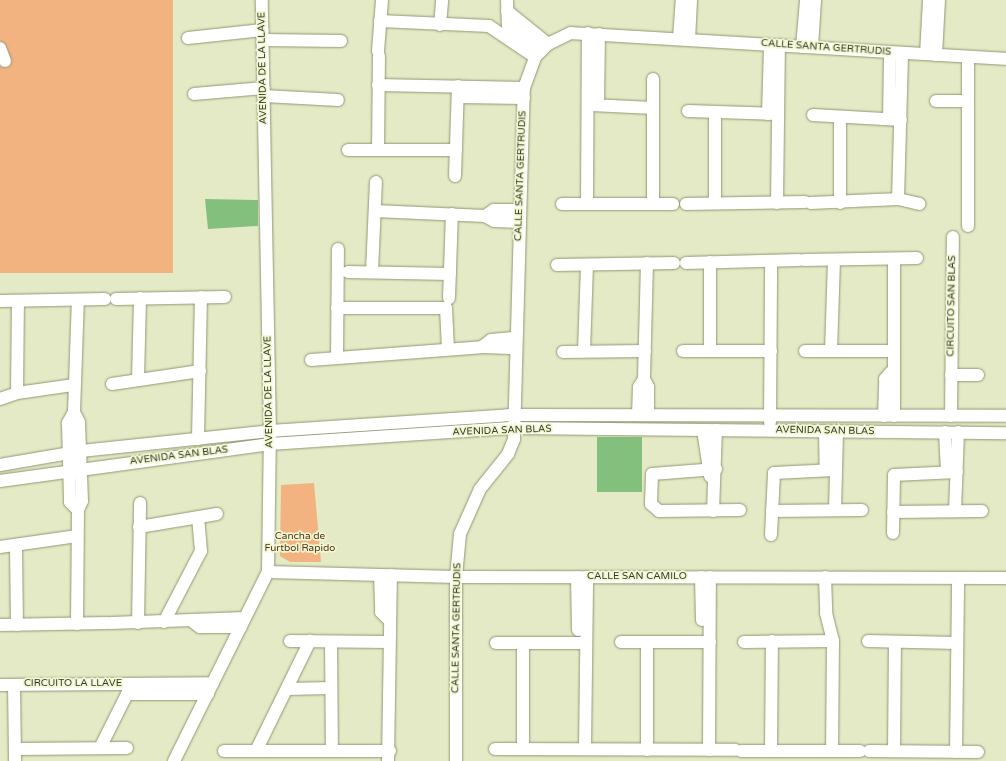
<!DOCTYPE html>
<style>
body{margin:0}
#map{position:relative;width:1006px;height:761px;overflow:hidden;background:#e4eac5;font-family:"Varela Round",sans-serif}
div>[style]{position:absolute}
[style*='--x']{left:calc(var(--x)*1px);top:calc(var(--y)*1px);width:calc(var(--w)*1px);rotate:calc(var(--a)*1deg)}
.green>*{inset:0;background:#f2b380;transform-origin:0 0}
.building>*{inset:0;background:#84c07d;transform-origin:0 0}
.roads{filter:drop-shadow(0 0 1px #929774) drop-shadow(0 0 1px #929774)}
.minor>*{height:12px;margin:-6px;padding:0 6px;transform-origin:6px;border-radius:6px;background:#fff}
span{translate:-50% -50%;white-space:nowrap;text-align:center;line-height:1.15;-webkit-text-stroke:3.5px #f2f7d2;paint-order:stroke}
.street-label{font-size:10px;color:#353728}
.park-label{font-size:10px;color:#50331a}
</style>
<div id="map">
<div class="green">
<i style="left:0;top:0;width:173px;height:273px"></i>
<i style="clip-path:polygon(314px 483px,321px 562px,290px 562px,280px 556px,281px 485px)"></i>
</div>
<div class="building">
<i style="clip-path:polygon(205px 199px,258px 200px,258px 226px,208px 229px)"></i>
<i style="left:642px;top:437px;width:55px;height:45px;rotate:90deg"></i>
</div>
<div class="roads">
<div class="minor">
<i style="--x:507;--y:0;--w:25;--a:88"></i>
<i style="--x:508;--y:25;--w:35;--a:41"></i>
<i style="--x:507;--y:11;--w:53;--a:38.8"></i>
<i style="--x:380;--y:21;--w:109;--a:2.6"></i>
<i style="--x:489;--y:26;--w:55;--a:34"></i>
<i style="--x:440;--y:25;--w:25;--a:-85"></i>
<i style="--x:188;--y:38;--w:75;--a:-6.1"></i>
<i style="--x:679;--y:39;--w:39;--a:-86"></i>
<i style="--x:263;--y:40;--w:78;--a:0.7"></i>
<i style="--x:689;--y:40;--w:40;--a:-87.1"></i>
<i style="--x:802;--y:47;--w:47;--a:-85.1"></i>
<i style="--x:812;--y:47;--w:47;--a:-86.3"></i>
<i style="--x:0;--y:48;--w:14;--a:69"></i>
<i style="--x:378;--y:51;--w:51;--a:-85.5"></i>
<i style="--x:926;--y:54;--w:54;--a:-86.8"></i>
<i style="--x:936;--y:55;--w:55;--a:-86.9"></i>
<i style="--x:378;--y:85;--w:146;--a:1.2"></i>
<i style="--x:194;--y:94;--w:70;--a:-4.9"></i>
<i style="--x:264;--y:96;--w:74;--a:3.1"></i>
<i style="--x:458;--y:97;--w:66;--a:0.9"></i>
<i style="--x:936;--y:101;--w:32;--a:0"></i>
<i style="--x:591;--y:105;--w:62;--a:2.8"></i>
<i style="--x:598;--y:105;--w:71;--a:-89.2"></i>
<i style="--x:688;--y:111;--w:90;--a:1.9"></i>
<i style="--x:768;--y:114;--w:69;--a:-88.3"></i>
<i style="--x:813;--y:115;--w:88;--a:3.3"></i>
<i style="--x:889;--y:119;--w:67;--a:-89.1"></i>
<i style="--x:348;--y:150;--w:108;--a:0"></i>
<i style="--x:378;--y:150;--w:94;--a:-89.4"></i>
<i style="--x:455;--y:176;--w:90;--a:-88.1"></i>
<i style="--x:898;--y:199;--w:22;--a:13"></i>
<i style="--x:715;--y:203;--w:91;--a:-90"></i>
<i style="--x:777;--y:203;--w:158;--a:-89.3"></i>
<i style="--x:811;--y:203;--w:87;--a:-2.6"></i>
<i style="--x:898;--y:199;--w:146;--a:-88.4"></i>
<i style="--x:840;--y:203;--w:86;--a:-90"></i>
<i style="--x:562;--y:204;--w:111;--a:0"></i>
<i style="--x:587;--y:204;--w:171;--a:-89.7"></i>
<i style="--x:653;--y:204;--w:125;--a:-90"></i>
<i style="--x:686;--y:204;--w:119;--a:-1"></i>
<i style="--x:375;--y:211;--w:110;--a:2.6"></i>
<i style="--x:485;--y:216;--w:10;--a:29"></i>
<i style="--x:494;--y:221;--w:26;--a:2"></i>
<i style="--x:485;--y:216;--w:11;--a:-34"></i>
<i style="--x:494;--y:210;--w:26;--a:0"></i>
<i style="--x:968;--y:226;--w:169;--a:-90"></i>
<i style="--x:804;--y:260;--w:113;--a:-1"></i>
<i style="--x:647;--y:263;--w:116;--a:91.5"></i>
<i style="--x:644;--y:379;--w:9;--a:63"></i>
<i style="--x:648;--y:387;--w:28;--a:90"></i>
<i style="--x:686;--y:263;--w:113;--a:-1.5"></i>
<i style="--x:557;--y:265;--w:117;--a:-1"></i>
<i style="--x:348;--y:272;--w:102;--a:1.1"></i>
<i style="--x:372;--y:272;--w:90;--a:-87.5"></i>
<i style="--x:449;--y:298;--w:84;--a:-88"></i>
<i style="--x:116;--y:299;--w:109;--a:-1.1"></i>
<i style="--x:0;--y:301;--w:105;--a:-1.1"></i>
<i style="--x:337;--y:308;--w:109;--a:0"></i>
<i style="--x:446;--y:308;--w:41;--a:87.2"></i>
<i style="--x:482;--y:347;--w:11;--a:-38"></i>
<i style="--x:491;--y:340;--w:25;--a:-5"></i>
<i style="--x:584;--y:351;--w:86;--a:-88"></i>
<i style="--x:683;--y:351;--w:88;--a:0"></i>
<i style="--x:710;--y:351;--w:89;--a:-90"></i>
<i style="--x:805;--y:351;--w:86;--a:0"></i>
<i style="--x:831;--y:351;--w:91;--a:-88.1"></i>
<i style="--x:563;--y:352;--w:82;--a:-0.7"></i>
<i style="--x:337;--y:358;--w:109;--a:-89.5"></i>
<i style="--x:311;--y:360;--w:171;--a:-4.3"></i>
<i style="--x:482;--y:347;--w:34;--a:2"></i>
<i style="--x:951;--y:375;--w:27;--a:0"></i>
<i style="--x:138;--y:380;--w:82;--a:-88.6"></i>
<i style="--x:112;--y:384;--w:89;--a:-8.4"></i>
<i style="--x:17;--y:393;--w:92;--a:-89.4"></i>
<i style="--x:0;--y:399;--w:18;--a:-19"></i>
<i style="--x:17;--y:393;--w:58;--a:-8"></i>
<i style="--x:74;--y:412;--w:13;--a:119"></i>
<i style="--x:68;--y:423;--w:79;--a:88.5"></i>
<i style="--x:70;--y:502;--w:11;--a:45"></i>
<i style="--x:638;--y:415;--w:28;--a:-88"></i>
<i style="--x:639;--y:387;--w:9;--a:-58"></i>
<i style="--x:884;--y:416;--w:37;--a:-88"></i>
<i style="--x:885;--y:379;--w:9;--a:-49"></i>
<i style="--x:894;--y:416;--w:157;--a:-90"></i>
<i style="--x:951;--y:416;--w:179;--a:-89.4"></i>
<i style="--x:770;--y:422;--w:161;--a:-89.6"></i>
<i style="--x:703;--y:430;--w:47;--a:81.3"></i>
<i style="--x:825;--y:431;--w:39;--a:89"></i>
<i style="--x:945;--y:432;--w:40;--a:87.1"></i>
<i style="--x:198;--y:439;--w:142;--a:-88.8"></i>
<i style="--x:0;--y:465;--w:82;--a:-9.8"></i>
<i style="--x:81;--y:451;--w:190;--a:-6"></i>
<i style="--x:270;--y:431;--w:244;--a:-3.8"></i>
<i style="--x:513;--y:415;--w:493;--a:0.1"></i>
<i style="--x:716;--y:469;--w:64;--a:175.5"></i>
<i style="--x:652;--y:474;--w:30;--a:92"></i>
<i style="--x:651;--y:504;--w:11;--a:41"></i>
<i style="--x:659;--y:511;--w:81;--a:-0.7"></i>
<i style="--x:0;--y:481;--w:273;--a:-7.8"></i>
<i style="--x:270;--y:444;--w:244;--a:-3.8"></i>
<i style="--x:513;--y:428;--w:493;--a:0.6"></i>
<i style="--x:835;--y:510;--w:79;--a:-88.5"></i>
<i style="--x:713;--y:511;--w:81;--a:-87.9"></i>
<i style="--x:772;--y:511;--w:90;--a:-0.6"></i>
<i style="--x:955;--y:511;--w:79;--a:-87.8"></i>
<i style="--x:893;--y:512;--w:89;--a:-0.6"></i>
<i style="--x:139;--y:527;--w:79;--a:-9.5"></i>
<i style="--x:893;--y:533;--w:58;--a:-89"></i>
<i style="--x:894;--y:475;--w:63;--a:-2.7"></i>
<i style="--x:771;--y:535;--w:62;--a:-87.2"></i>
<i style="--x:774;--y:473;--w:60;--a:-2.9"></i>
<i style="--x:16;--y:546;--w:79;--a:89.3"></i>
<i style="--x:0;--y:547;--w:78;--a:-8.1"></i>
<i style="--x:268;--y:572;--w:188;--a:1.5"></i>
<i style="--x:456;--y:577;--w:550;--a:0.1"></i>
<i style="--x:380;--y:575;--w:37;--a:88"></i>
<i style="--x:381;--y:612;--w:11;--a:45"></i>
<i style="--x:577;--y:577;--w:53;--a:88.9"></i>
<i style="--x:701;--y:577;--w:43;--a:88.7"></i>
<i style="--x:825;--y:577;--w:36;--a:88"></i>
<i style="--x:826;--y:613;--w:29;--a:76"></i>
<i style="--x:833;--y:641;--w:110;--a:90.5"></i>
<i style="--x:164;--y:622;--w:80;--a:-62.5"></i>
<i style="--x:201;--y:551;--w:34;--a:-95"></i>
<i style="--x:193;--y:622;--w:9;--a:36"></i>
<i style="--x:200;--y:627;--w:41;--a:0"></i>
<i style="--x:111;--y:623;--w:134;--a:-2.1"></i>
<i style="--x:138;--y:623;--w:120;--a:-89"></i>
<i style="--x:77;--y:624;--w:114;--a:-89.5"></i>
<i style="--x:78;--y:510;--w:10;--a:-66"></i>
<i style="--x:82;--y:501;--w:79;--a:-92.2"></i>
<i style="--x:79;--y:422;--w:11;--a:-117"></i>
<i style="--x:74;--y:412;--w:112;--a:-88"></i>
<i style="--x:0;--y:625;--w:107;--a:-1.1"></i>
<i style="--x:290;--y:641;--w:99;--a:0.6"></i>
<i style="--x:868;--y:641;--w:89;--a:1.3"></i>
<i style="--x:331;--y:642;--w:109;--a:89.5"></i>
<i style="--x:621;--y:642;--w:89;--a:0"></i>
<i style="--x:647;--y:642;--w:108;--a:90"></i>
<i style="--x:744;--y:642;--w:89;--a:-0.6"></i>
<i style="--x:496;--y:643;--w:90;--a:0"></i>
<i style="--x:523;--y:643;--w:106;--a:90"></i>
<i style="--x:1;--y:685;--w:212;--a:-0.5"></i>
<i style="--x:14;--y:685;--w:76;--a:89.2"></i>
<i style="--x:287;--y:689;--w:44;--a:-1.3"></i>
<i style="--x:127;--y:694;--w:81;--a:0"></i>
<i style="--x:100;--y:748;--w:67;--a:-63.4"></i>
<i style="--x:15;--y:749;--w:112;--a:-0.5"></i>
<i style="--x:495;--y:749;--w:240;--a:0.2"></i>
<i style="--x:585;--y:749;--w:172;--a:-89.3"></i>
<i style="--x:709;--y:750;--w:173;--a:-89.7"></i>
<i style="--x:224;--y:751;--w:166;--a:0"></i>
<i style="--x:256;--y:751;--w:123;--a:-63.9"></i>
<i style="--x:741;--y:751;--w:119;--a:0"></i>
<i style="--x:771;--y:751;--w:110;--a:-89.5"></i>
<i style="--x:869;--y:751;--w:109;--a:0.5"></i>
<i style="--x:894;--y:751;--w:109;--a:-89.5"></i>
<i style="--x:956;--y:752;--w:174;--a:-89.3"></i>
<i style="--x:174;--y:761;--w:211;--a:-63.6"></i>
<i style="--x:268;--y:572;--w:141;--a:-89.2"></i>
<i style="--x:270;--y:431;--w:431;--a:-91.1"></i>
<i style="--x:388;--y:761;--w:186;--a:-89.1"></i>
<i style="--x:456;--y:761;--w:184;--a:-90"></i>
<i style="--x:456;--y:577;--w:43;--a:-84.7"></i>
<i style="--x:460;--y:534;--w:49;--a:-66"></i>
<i style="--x:480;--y:489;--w:45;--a:-51.3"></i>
<i style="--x:508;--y:454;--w:16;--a:-68"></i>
<i style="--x:514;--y:439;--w:351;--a:-88.4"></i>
<i style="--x:524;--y:88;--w:33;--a:-70"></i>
<i style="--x:535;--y:57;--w:18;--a:-45"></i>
<i style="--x:548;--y:44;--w:25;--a:-26"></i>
<i style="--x:571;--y:33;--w:436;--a:3.4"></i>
</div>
</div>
<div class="street-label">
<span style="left:826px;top:48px;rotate:4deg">CALLE SANTA GERTRUDIS</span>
<span style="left:263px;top:68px;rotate:-91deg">AVENIDA DE LA LLAVE</span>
<span style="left:521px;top:176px;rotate:-88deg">CALLE SANTA GERTRUDIS</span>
<span style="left:952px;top:306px;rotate:-89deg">CIRCUITO SAN BLAS</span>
<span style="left:269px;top:392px;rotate:-91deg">AVENIDA DE LA LLAVE</span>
<span style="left:502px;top:431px;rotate:-2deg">AVENIDA SAN BLAS</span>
<span style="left:825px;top:431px;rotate:1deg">AVENIDA SAN BLAS</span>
<span style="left:179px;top:456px;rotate:-7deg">AVENIDA SAN BLAS</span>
<span style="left:637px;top:577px">CALLE SAN CAMILO</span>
<span style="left:457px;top:628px;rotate:-89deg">CALLE SANTA GERTRUDIS</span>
<span style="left:73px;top:684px">CIRCUITO LA LLAVE</span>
</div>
<div class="park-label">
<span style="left:300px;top:542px">Cancha de<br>Furtbol Rapido</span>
</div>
</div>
